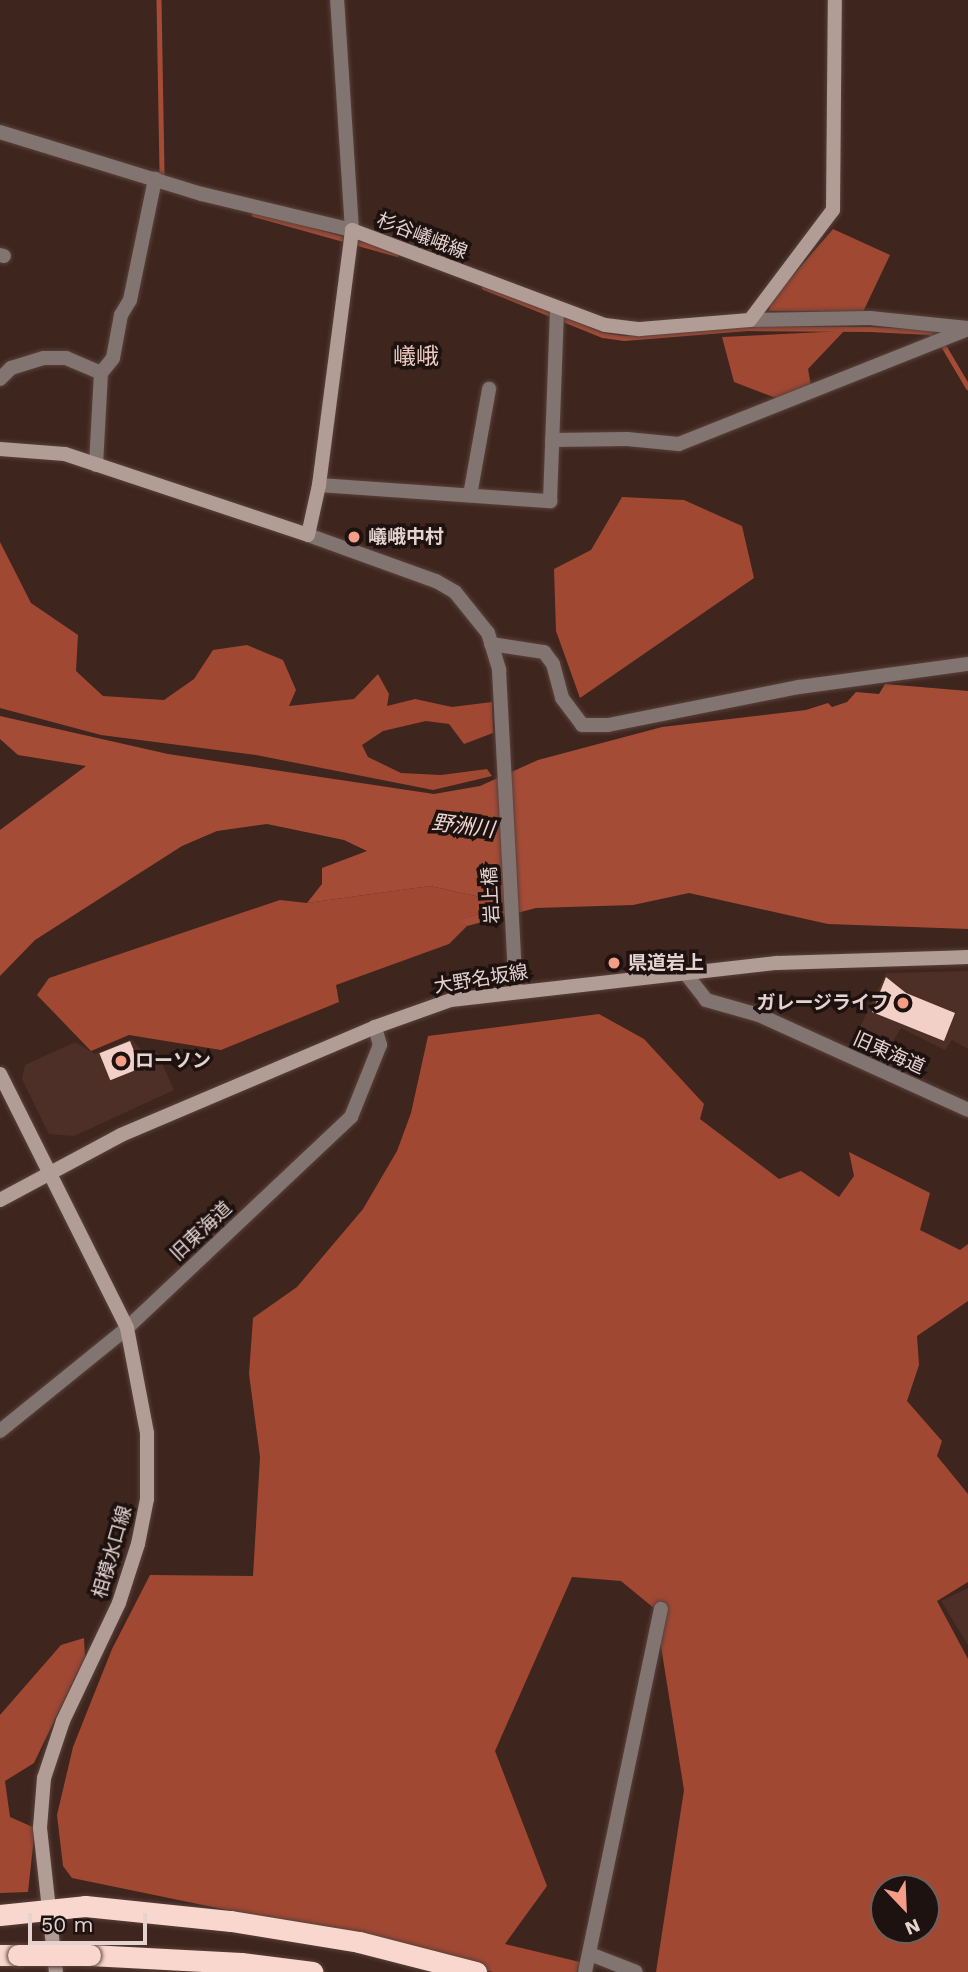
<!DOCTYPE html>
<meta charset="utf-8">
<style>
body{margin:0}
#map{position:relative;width:968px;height:1972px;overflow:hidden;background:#3e251e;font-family:"Work Sans","Noto Sans JP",sans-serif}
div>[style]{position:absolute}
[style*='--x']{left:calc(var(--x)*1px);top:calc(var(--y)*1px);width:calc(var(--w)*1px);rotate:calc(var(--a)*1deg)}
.built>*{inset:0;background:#4e2f27}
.forest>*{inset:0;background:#a14833}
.water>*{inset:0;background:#a54c37}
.stream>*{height:4.5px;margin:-2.25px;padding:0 2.25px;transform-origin:2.25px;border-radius:2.25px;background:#a54c37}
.building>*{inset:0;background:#f2d0c7;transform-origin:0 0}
.roads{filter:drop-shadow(0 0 2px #59413a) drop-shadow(0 0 2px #59413a)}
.street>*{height:14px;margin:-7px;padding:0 7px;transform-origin:7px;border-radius:7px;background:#827470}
.secondary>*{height:14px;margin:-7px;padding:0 7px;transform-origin:7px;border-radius:7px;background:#b29c96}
.highway>*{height:21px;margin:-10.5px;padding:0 10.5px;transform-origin:10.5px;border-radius:10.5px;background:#fad7ce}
.bridges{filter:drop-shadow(0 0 2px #59413a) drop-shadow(0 0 2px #59413a)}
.highway-bridge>*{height:21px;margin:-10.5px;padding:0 10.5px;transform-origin:10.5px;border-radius:10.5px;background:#fad7ce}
.dots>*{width:19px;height:19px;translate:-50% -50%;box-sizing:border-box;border:4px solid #1d120f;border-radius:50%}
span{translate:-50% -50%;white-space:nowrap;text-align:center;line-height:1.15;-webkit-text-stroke:7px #1d120f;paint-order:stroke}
.street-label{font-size:19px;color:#e5d3cf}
.poi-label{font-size:19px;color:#e5d3cf;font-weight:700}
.left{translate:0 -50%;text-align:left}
.right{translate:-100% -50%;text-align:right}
.water-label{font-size:21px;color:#f2d8d1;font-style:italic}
.quarter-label{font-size:23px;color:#edcac1}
.north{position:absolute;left:870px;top:1874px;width:70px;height:70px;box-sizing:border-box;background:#1d120f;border:2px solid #6d5f5c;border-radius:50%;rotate:157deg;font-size:19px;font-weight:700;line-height:28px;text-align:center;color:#e5d3cf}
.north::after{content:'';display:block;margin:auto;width:24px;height:32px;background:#f49e88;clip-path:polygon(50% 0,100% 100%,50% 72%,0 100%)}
.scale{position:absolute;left:28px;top:1913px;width:119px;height:32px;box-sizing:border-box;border:4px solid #e5d3cf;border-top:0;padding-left:9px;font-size:21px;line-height:24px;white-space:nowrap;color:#e5d3cf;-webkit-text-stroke:5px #1d120f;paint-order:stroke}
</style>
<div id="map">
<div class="built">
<i style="clip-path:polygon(968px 971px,968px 1049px,952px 1040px,945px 1050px,901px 1028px,881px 1060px,851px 1046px,886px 973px)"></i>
<i style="clip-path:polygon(131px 1039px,144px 1052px,157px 1052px,174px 1090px,74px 1136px,49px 1134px,22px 1079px,25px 1065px,75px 1042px,95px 1054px)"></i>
<i style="clip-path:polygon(968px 1588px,968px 1645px,941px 1601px)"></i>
</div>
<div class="forest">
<i style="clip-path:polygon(833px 229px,890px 255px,863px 312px,769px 311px,770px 302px)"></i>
<i style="clip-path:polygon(844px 331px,808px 369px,811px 386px,776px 398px,734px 382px,722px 337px)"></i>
<i style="clip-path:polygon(622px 497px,684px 500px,742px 526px,754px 578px,580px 698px,556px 631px,554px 569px,591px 550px)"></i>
<i style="clip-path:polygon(0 542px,31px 603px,78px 635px,76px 671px,103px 696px,164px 700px,194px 679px,213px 650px,247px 645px,283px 660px,296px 690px,289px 706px,354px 699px,378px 674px,389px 694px,387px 706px,415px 699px,452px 707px,492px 702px,493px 733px,464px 744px,449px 724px,426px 721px,383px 731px,362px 745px,368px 757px,401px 773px,441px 775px,487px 769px,492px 776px,433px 790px,256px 755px,101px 735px,0 708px)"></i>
<i style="clip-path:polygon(430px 886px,494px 900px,488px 911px,461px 920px,467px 926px,449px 944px,336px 985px,339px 1002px,221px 1050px,129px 1035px,91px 1051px,37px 995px,49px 978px,280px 900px,307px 903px)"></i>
<i style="clip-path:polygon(evenodd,599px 1014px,644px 1039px,704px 1104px,700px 1119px,779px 1179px,801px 1171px,839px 1197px,854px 1176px,849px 1152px,930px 1193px,920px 1230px,960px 1250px,968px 1244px,968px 1301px,917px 1336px,919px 1365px,907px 1401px,942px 1441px,937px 1456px,968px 1494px,968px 1582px,937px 1601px,968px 1659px,968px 1972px,656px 1972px,684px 1790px,655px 1609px,621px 1581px,572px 1577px,495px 1751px,547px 1886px,505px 1944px,580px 1962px,577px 1972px,493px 1972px,362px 1938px,72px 1878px,63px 1866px,57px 1815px,73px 1747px,112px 1649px,150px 1575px,253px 1576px,260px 1457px,249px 1374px,253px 1318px,297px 1287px,363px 1209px,397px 1151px,411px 1113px,428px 1036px,599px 1014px,884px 1888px,926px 1888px,926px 1930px,884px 1930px,884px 1888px)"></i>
<i style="clip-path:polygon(84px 1638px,85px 1657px,34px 1763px,5px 1781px,10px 1817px,35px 1828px,28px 1892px,0 1893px,0 1715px,61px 1645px)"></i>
</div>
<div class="water">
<i style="clip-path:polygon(885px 684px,968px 691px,968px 929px,828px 924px,689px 893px,633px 905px,536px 908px,467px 926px,460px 920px,488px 911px,494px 900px,430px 886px,307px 903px,322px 884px,322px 868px,367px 851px,344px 840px,267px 824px,217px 831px,182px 846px,35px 940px,0 976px,0 830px,86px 766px,18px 755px,0 739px,0 716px,168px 754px,434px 794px,480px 786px,538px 760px,662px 727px,806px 710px,828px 703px,832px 707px,847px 702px,856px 692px,879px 694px)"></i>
</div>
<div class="stream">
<i style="--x:159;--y:0;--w:177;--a:89"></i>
<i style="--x:254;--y:214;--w:148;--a:15.6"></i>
<i style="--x:484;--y:287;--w:128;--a:22"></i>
<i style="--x:603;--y:335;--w:21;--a:8"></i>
<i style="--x:624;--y:338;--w:123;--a:-4.6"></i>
<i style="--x:747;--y:328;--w:123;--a:0.5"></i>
<i style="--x:870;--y:329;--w:59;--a:2.9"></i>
<i style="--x:929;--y:332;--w:8;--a:40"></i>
<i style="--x:942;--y:343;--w:51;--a:59.4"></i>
</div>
<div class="building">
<i style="clip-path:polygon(886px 977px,906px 993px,955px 1013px,944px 1041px,872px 1012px)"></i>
<i style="left:130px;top:1041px;width:29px;height:33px;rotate:68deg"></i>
</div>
<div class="roads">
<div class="street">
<i style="--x:0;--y:132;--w:211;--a:17.1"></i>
<i style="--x:202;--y:194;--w:154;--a:13.5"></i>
<i style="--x:352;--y:230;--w:230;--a:-93.7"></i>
<i style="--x:0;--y:255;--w:4;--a:14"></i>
<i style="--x:750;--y:320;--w:120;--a:-1"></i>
<i style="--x:870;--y:318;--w:98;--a:5.9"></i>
<i style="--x:0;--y:379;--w:16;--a:-45"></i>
<i style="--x:11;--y:368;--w:34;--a:-17"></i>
<i style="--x:44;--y:358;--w:22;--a:0"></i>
<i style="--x:66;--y:358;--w:38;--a:23"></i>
<i style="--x:552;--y:440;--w:75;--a:-0.8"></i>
<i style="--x:627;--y:439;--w:52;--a:5.5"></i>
<i style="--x:679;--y:444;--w:311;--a:-21.7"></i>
<i style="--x:96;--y:465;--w:92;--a:-86.9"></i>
<i style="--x:101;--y:373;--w:19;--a:-51"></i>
<i style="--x:113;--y:358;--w:44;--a:-79.5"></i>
<i style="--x:121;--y:315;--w:17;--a:-59"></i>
<i style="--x:130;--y:300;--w:124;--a:-78.3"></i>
<i style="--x:319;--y:485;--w:232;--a:4"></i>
<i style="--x:550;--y:501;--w:192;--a:-87.9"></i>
<i style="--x:470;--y:495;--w:108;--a:-79.8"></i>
<i style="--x:308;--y:535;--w:136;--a:19.8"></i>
<i style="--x:436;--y:581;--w:22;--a:30"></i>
<i style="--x:455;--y:592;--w:53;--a:51.2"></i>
<i style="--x:488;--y:633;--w:39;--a:73"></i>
<i style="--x:499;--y:670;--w:321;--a:87"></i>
<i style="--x:491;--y:644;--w:54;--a:8.6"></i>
<i style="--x:544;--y:652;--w:15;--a:53"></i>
<i style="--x:553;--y:664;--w:35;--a:75"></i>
<i style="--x:562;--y:698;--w:34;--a:53"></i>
<i style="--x:582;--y:725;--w:26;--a:0"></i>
<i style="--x:608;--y:725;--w:195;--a:-11.3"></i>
<i style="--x:799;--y:687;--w:171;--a:-7.8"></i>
<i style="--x:686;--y:974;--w:33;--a:52"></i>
<i style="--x:706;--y:1000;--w:55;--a:15.8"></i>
<i style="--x:759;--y:1015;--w:230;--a:24.4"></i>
<i style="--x:0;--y:1431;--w:164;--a:-39"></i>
<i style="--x:127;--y:1328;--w:308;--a:-43.3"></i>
<i style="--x:351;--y:1117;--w:78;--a:-68.1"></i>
<i style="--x:380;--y:1045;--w:19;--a:-106"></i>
<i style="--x:590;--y:1954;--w:49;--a:21.4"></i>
<i style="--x:585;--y:1972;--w:371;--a:-78.2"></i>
</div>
<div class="secondary">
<i style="--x:0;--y:449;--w:65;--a:4.4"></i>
<i style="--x:65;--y:454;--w:256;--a:18.4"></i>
<i style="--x:308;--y:535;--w:51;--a:-77.6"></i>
<i style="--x:319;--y:485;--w:257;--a:-82.6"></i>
<i style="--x:352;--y:230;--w:270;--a:20.6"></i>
<i style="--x:605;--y:325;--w:35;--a:7"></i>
<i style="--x:640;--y:329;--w:110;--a:-4.7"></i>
<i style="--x:750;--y:320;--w:138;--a:-53"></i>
<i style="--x:833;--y:210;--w:210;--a:-89.5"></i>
<i style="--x:0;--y:1074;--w:284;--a:63.4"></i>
<i style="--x:127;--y:1328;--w:107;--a:79.2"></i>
<i style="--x:147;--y:1433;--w:66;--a:90"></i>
<i style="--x:147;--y:1499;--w:46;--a:101.3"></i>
<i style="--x:138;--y:1544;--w:62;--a:107.9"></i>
<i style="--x:119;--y:1603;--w:131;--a:115.4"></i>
<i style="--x:63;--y:1721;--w:60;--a:108.4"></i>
<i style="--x:44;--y:1778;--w:50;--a:94.6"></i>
<i style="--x:40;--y:1828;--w:145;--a:83.7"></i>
<i style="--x:0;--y:1200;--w:137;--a:-28.2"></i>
<i style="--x:121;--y:1135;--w:276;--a:-23"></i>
<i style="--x:375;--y:1027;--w:81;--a:-19.6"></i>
<i style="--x:451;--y:1000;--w:328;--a:-6.5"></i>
<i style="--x:777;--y:963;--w:191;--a:-1.8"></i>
</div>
<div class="highway">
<i style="--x:0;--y:1915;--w:85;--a:-6"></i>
<i style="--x:85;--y:1906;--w:147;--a:5.9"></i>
<i style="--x:231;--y:1921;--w:130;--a:9.3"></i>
<i style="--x:359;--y:1942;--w:121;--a:14.4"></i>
<i style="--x:0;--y:1955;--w:18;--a:0"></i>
<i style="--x:90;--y:1955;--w:151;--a:3"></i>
<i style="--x:241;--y:1963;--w:72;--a:7.2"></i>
</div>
</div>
<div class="bridges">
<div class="highway-bridge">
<i style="--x:18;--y:1955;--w:72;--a:0"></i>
</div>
</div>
<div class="dots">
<i style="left:354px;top:537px;background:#f49e88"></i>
<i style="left:614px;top:963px;background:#f49e88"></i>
<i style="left:903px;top:1003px;background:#f49e88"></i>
<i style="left:121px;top:1061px;background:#f49e88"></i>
</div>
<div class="street-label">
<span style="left:422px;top:236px;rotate:21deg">杉谷嶬峨線</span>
<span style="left:491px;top:895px;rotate:-93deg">岩上橋</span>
<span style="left:481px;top:979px;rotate:-9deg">大野名坂線</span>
<span style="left:889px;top:1053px;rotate:24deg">旧東海道</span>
<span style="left:201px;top:1231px;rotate:-43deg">旧東海道</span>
<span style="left:112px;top:1552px;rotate:-74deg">相模水口線</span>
</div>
<div class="poi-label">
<span class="left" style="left:368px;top:537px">嶬峨中村</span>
<span class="left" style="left:628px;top:963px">県道岩上</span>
<span class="right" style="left:889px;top:1003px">ガレージライフ</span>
<span class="left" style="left:135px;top:1061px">ローソン</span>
</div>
<div class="water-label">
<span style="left:463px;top:826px;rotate:7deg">野洲川</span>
</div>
<div class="quarter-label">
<span style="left:416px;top:357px">嶬峨</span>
</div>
<div class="north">N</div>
<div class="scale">50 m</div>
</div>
